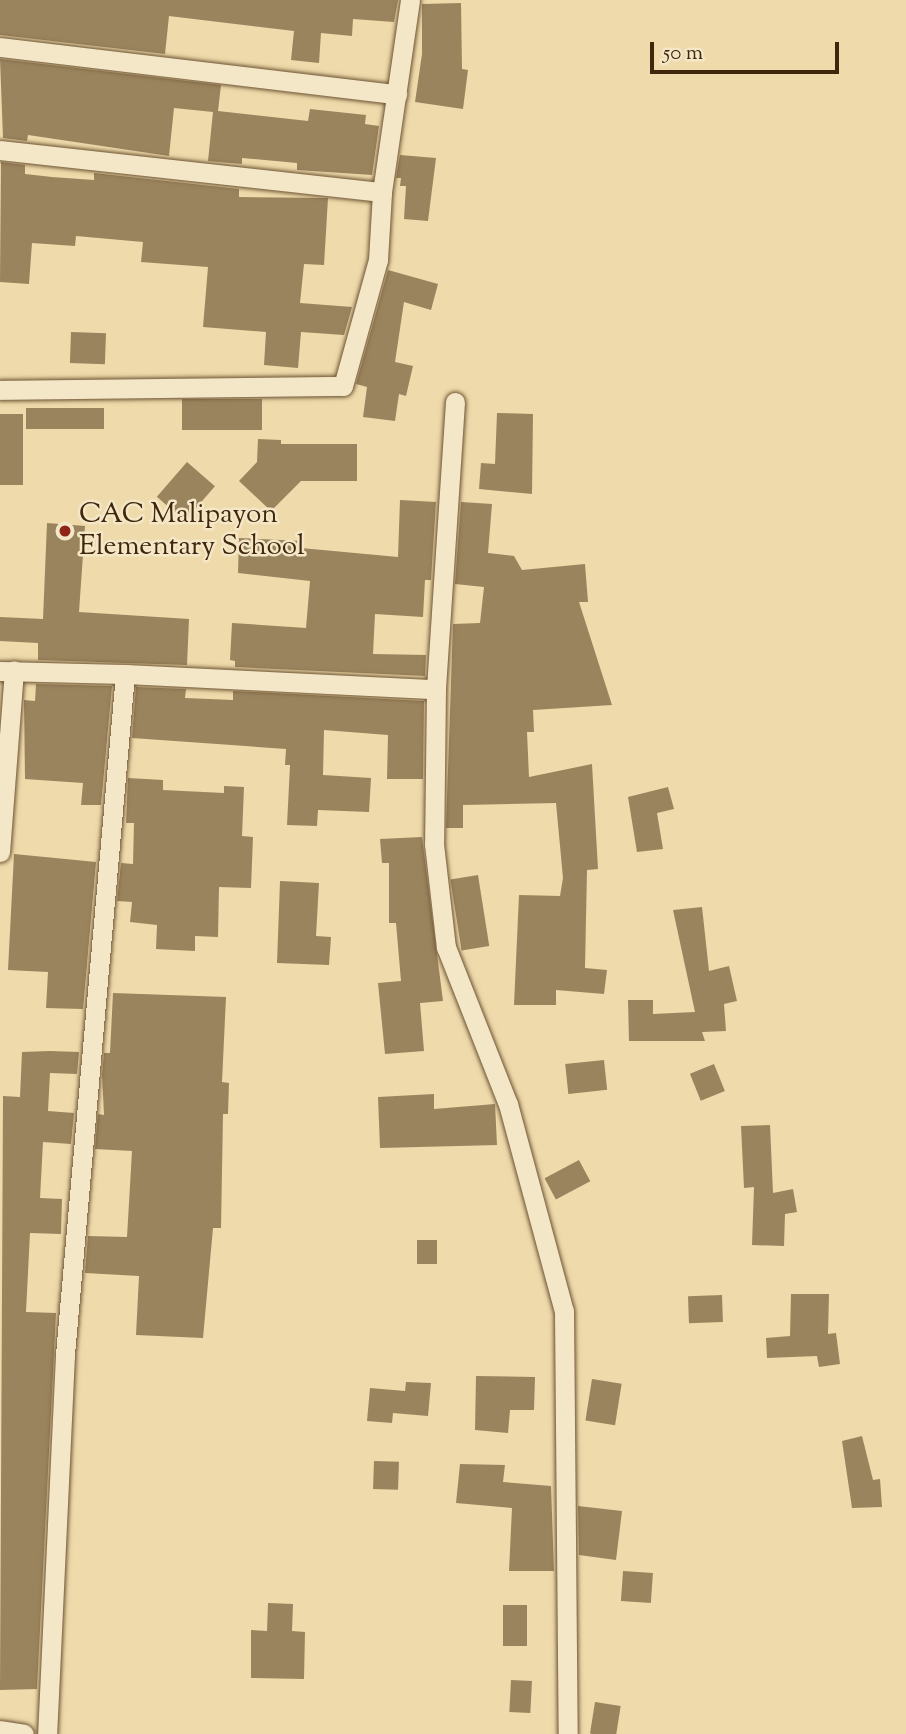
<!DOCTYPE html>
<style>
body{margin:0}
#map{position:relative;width:906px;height:1734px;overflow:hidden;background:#eedaaa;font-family:"Sorts Mill Goudy",serif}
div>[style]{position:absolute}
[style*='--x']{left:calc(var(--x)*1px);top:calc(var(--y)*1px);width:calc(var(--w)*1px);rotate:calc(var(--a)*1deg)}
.building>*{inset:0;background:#9a845e;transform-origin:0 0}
.roads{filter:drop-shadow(0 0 2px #6c5333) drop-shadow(0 0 2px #6c5333)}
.street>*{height:19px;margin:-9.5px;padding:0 9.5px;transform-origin:9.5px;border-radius:9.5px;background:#f4e7c8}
.dots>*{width:19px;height:19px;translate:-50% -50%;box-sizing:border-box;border:4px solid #f4e7c8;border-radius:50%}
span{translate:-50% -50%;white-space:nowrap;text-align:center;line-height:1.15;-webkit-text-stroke:5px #f4e7c8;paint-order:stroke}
.poi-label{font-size:28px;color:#40260b}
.left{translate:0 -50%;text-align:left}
.scale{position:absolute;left:650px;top:42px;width:189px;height:32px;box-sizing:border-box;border:4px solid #40260b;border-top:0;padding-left:9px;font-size:21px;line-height:24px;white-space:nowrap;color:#40260b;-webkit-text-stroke:5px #f4e7c8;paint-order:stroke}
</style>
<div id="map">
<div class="building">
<i style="clip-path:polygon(0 0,398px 0,394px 22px,353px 19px,352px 36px,321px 33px,319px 63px,291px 60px,294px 31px,169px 16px,165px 54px,0 35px)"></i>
<i style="clip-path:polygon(461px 3px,462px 69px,468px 70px,463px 109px,415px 102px,422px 54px,422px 4px)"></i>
<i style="clip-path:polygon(0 59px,221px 85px,218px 111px,308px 121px,310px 109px,366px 115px,365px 124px,379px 126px,372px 175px,297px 170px,297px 163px,242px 158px,242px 164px,208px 161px,213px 112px,174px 108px,169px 156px,28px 135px,27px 141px,3px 138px)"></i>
<i style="clip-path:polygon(400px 155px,436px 158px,428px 221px,404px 219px,406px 186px,400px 186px,401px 178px,396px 178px)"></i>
<i style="clip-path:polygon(1px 162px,25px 165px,25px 174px,52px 177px,94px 180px,94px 173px,239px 189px,239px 197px,328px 198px,324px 265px,304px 264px,300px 303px,352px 307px,344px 335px,301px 332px,298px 368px,264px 365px,266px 332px,203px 327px,208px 267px,141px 262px,143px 242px,76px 236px,75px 246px,32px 243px,29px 284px,0 282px)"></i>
<i style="clip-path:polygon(388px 270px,438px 284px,431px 310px,404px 302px,395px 362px,413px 366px,406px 396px,399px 394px,395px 421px,363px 417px,367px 387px,356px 384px)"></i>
<i style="left:71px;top:332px;width:35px;height:31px;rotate:2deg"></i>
<i style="left:262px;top:399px;width:31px;height:80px;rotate:90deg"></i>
<i style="left:26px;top:408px;width:78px;height:21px"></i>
<i style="clip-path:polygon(497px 413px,533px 414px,532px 494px,479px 489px,481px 463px,495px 464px)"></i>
<i style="left:0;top:414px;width:23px;height:71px"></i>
<i style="clip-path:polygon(258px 439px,281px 440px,281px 444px,357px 444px,357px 481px,301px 481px,271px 511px,239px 481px,257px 462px)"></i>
<i style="left:187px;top:462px;width:37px;height:46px;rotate:41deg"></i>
<i style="clip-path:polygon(400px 500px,436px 502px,431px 580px,425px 580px,423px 617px,375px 614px,373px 654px,426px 655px,425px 676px,235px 667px,235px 661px,230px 660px,232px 623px,306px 628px,310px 581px,238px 573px,239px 538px,302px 541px,301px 548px,398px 557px)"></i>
<i style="clip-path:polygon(461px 502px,492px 504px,488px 553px,514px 556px,522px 570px,585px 564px,588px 602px,579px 602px,612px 705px,533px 710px,534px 732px,527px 732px,529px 777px,592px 764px,598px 869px,587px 870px,585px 968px,607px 970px,604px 994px,556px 990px,556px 1005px,514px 1005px,519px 895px,560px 896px,563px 878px,556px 803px,463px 805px,463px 828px,446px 828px,453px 624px,480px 623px,484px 587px,455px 584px)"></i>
<i style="clip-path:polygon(47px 523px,85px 526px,79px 612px,189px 619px,187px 665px,38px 660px,38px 643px,0 641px,0 617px,43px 619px)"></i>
<i style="clip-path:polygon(36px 684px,112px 686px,101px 805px,81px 805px,83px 783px,25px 779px,24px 700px,35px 701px)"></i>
<i style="clip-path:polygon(136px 687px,186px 689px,185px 698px,233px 700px,233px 691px,424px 701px,423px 779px,387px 779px,388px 735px,324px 730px,323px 775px,371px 778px,369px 812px,318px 810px,317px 826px,287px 825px,290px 765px,285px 765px,286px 749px,132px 738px)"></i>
<i style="clip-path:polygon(128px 778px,163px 780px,163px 790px,224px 793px,224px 786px,244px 787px,242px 836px,253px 837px,251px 888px,219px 887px,218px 937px,195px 936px,195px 951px,156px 949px,157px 925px,130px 922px,132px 902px,117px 901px,121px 863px,133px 864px,134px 823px,126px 823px)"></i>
<i style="clip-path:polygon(668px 787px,674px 809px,657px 813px,663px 849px,637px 852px,628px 797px)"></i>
<i style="clip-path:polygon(422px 837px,443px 1001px,420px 1003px,424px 1051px,385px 1054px,378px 983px,401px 981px,396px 923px,389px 923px,389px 863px,382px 863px,380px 839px)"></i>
<i style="clip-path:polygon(14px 854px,96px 862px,83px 1009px,46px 1008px,48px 972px,8px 970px)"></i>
<i style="left:478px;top:875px;width:72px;height:28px;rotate:81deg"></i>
<i style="clip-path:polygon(280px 881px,319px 883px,316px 936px,331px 937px,329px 965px,277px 963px)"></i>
<i style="clip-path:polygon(702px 907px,709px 971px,729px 966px,737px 1001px,724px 1004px,726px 1031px,702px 1032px,705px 1041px,629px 1041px,628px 1000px,653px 1000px,653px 1014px,695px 1012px,673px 910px)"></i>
<i style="clip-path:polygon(113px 993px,226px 997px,222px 1082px,229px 1083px,228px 1114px,223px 1114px,221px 1228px,213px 1228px,203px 1338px,136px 1335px,139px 1276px,85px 1273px,88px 1236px,127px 1237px,132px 1151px,95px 1149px,98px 1114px,104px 1115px,102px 1075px,104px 1053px,110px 1053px)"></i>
<i style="clip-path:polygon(50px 1051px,79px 1052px,77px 1074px,50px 1073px,48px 1111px,74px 1113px,71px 1144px,43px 1142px,40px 1198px,62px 1199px,61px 1234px,30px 1233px,26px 1312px,56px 1313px,37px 1689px,0 1690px,3px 1096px,20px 1097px,22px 1052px)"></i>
<i style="left:604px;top:1060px;width:30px;height:39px;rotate:84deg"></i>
<i style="left:714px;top:1064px;width:29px;height:26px;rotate:68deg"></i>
<i style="clip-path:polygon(434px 1094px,434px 1109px,495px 1104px,497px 1145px,380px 1148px,378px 1097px)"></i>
<i style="clip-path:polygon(770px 1125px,773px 1193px,793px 1189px,797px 1212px,785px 1214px,784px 1246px,752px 1245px,754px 1187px,744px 1188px,741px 1126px)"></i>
<i style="left:579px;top:1160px;width:24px;height:39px;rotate:62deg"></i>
<i style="left:417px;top:1240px;width:20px;height:24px"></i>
<i style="clip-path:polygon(791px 1294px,829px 1294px,828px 1334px,836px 1333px,840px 1364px,819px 1367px,817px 1356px,767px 1358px,766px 1338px,790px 1336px)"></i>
<i style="left:722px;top:1295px;width:27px;height:34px;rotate:88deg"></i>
<i style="clip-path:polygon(476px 1376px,535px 1377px,534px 1410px,510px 1410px,508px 1433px,475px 1430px)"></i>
<i style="left:592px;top:1379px;width:30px;height:42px;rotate:9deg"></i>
<i style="clip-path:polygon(406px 1382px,431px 1383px,428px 1416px,393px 1413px,392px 1423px,367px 1421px,370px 1388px,405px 1391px)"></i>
<i style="clip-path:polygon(862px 1436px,873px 1480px,880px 1479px,882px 1507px,852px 1508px,842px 1441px)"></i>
<i style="left:374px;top:1461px;width:25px;height:28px;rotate:2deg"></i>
<i style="clip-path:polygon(460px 1464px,505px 1465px,503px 1482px,551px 1486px,554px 1571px,509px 1571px,512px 1508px,456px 1503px)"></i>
<i style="clip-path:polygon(578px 1506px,622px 1511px,616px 1560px,579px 1555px)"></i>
<i style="left:623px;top:1571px;width:30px;height:30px;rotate:4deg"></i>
<i style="clip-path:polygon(268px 1603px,293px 1604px,292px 1631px,305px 1632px,304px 1679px,251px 1678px,251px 1630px,267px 1631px)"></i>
<i style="left:503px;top:1605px;width:24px;height:41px"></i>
<i style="left:511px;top:1680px;width:21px;height:32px;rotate:3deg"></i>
<i style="left:595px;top:1702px;width:26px;height:32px;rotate:9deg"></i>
</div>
<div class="roads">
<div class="street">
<i style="--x:0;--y:47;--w:400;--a:6.8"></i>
<i style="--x:0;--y:150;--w:384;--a:6.3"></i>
<i style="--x:0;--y:390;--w:343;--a:-0.7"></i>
<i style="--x:343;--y:386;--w:131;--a:-74.5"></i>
<i style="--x:378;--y:260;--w:68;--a:-86.6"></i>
<i style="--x:382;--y:192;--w:194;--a:-81.7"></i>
<i style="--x:455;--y:402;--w:288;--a:93.8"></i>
<i style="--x:436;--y:689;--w:155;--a:90.7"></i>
<i style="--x:434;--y:844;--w:104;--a:83.4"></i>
<i style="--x:446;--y:947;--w:169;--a:68.5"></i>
<i style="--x:508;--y:1104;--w:214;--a:74.9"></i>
<i style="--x:564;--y:1311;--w:423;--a:89.5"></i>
<i style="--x:0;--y:671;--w:125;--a:1.4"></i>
<i style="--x:125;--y:674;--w:684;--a:95.04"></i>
<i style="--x:65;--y:1355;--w:379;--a:92.7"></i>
<i style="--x:125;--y:674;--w:311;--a:2.8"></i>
<i style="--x:0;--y:852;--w:182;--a:-85.6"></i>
<i style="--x:0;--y:1730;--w:24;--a:9"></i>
</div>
</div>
<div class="dots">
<i style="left:65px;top:531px;background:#8f2418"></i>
</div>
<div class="poi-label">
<span class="left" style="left:79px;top:531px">CAC Malipayon<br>Elementary School</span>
</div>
<div class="scale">50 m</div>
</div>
